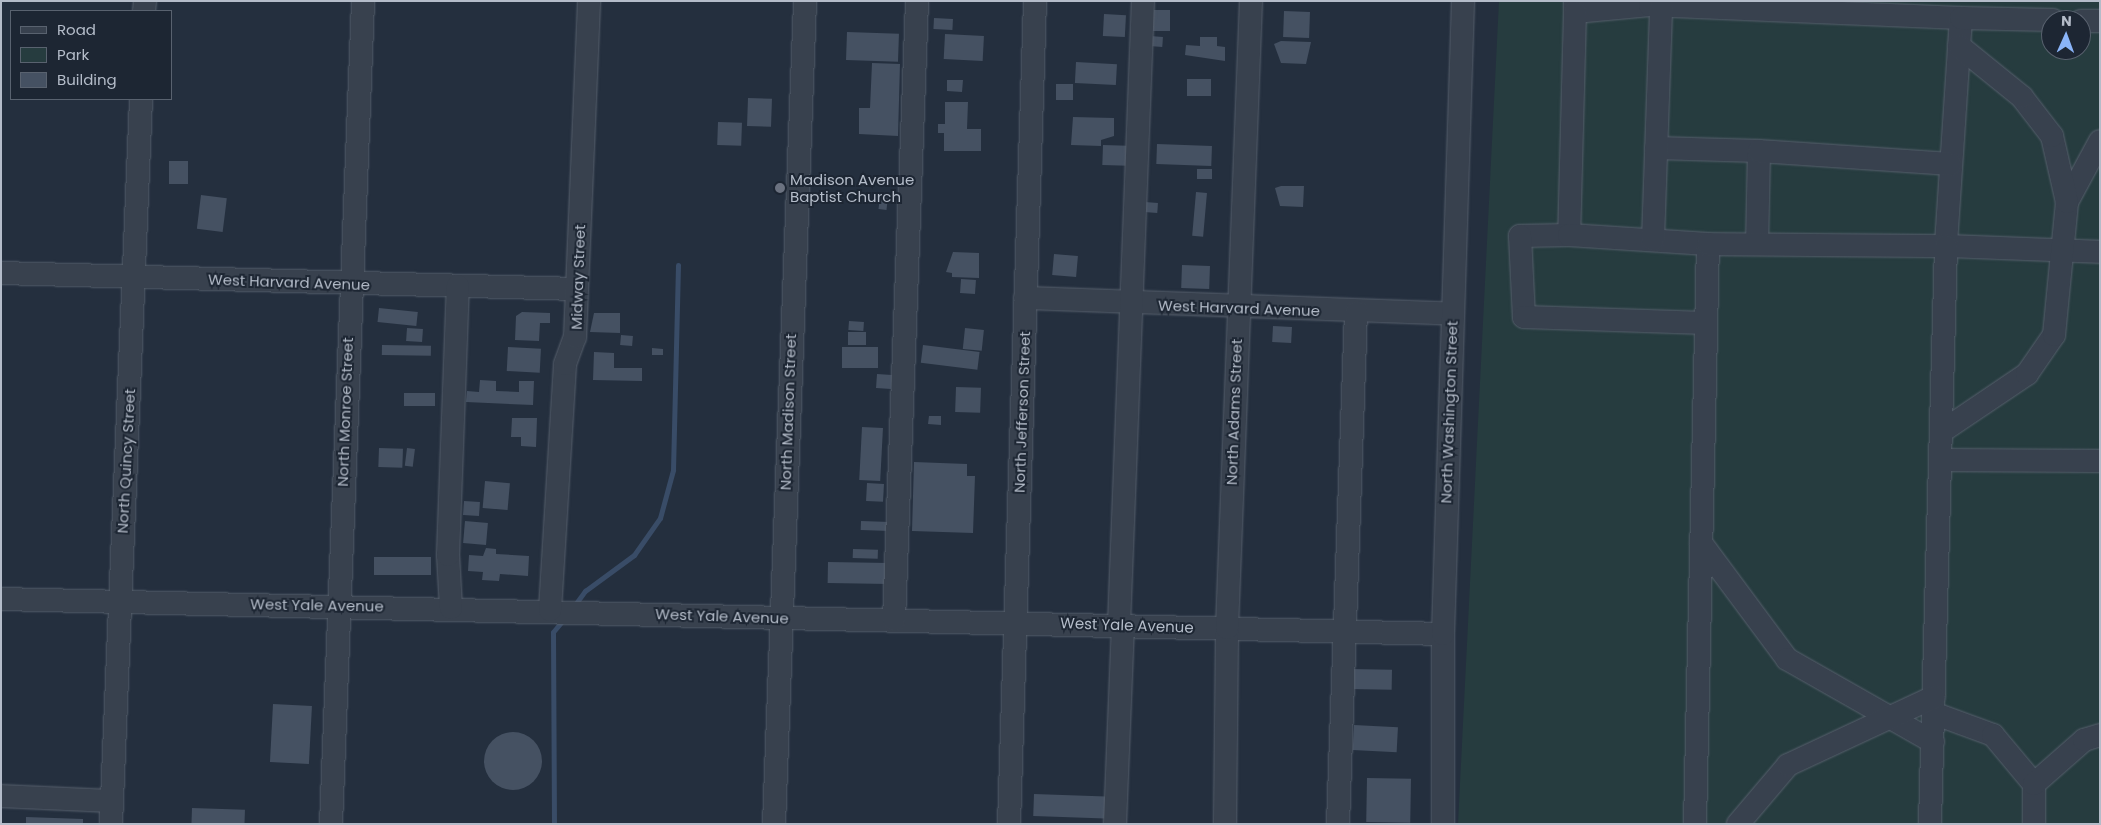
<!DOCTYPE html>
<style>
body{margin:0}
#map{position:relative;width:2101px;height:825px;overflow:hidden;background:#242f3e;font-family:Poppins,sans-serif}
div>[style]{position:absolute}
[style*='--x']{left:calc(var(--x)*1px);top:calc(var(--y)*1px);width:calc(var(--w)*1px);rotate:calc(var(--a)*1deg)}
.green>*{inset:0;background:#263c3f}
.stream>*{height:5px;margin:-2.5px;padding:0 2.5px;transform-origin:2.5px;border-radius:2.5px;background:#394c67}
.building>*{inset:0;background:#455162;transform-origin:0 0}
.round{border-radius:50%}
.roads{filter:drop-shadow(0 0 1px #565f6c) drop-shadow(0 0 1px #565f6c)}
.minor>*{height:22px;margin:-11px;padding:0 11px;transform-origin:11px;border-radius:11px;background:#38414e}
.dots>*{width:14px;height:14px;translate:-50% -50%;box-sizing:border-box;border:2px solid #1d2633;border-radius:50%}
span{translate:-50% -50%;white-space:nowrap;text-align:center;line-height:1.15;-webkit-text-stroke:4px #1d2633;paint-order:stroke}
.poi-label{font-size:15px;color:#b4bcc9}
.left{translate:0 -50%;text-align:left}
.street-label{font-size:15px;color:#b4bcc9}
.frame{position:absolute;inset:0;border:2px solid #b4bcc9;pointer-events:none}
.legend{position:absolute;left:10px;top:10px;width:162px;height:90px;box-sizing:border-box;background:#1d2633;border:1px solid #59626f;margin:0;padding:6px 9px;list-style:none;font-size:15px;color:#b4bcc9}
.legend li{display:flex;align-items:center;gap:10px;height:25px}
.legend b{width:25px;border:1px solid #59626f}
.north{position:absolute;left:2041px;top:10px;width:50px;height:50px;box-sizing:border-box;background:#1d2633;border:1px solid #59626f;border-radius:50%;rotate:2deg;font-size:14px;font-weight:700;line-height:20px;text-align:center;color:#b4bcc9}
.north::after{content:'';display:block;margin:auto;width:18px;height:22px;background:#8ab4f8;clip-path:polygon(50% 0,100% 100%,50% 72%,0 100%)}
</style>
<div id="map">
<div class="green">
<i style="clip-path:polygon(evenodd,1499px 1px,2100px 1px,2100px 824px,1458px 824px,1499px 1px,2051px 20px,2081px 20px,2081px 50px,2051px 50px,2051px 20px)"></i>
</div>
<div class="stream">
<i style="--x:574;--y:606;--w:19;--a:-54"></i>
<i style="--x:585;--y:591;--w:61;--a:-36.3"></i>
<i style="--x:634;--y:555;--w:45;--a:-54.9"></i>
<i style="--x:660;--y:518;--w:50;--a:-74.8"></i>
<i style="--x:673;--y:470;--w:205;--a:-88.6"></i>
<i style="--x:554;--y:824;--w:192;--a:-90.3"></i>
<i style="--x:553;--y:632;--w:17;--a:-50"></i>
</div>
<div class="building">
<i style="left:1152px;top:10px;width:18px;height:21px"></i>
<i style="left:1284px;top:11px;width:26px;height:26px;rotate:2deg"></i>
<i style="left:1104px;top:14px;width:22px;height:22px;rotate:3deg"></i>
<i style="left:934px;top:18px;width:19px;height:11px;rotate:3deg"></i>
<i style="left:847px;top:32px;width:52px;height:28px;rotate:2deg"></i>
<i style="left:945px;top:34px;width:39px;height:25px;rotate:3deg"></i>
<i style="left:1150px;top:36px;width:13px;height:10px;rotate:4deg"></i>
<i style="clip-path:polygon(1200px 37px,1217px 37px,1217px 46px,1225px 47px,1225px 61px,1185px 55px,1186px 45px,1200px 46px)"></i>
<i style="clip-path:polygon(1281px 41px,1311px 42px,1306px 64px,1281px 63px,1274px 44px)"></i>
<i style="left:1076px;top:62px;width:41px;height:21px;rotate:3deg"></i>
<i style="clip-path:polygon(872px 63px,900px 64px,898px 136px,859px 134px,859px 108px,870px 108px)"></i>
<i style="left:1187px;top:79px;width:24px;height:17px"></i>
<i style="clip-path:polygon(947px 80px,963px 80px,962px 92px,947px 91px)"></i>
<i style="left:1056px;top:84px;width:17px;height:16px"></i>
<i style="left:748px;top:98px;width:24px;height:28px;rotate:2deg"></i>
<i style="clip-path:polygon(945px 102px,968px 102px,967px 129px,981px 129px,981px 151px,944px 151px,944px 133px,938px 133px,938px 124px,945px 124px)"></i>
<i style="clip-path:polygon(1073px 117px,1114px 118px,1114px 136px,1101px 140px,1101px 146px,1071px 145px)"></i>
<i style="left:718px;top:122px;width:24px;height:23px;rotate:2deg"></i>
<i style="left:1157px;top:144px;width:55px;height:20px;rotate:2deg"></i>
<i style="left:1103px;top:145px;width:25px;height:20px;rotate:2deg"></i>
<i style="left:169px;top:161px;width:19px;height:23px"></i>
<i style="left:1197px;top:169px;width:15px;height:10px"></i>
<i style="clip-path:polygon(1281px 186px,1304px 186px,1303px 207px,1280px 206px,1275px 188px)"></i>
<i style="left:1196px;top:192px;width:11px;height:44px;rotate:5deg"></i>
<i style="left:201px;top:195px;width:26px;height:34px;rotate:7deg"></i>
<i style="left:880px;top:197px;width:8px;height:12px;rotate:7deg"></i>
<i style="left:1145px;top:202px;width:13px;height:10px;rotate:4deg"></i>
<i style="clip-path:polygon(953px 252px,979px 253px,979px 278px,952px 277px,952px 273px,946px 272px)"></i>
<i style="left:1054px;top:254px;width:24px;height:21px;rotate:5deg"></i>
<i style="left:1182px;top:265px;width:28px;height:23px;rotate:2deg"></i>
<i style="left:961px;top:279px;width:15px;height:14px;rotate:4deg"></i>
<i style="left:379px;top:308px;width:39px;height:14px;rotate:6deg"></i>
<i style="clip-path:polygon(522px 312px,550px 313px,550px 323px,540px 323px,539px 341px,515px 340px,516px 316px)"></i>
<i style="clip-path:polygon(594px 313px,620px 313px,620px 333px,590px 332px)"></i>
<i style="left:849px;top:321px;width:15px;height:9px;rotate:4deg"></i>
<i style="left:1273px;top:326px;width:19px;height:16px;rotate:3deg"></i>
<i style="left:407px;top:328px;width:16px;height:13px;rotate:4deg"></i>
<i style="left:965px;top:328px;width:19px;height:21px;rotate:6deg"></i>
<i style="left:848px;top:332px;width:18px;height:13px"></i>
<i style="left:621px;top:335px;width:12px;height:10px;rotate:5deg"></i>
<i style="left:382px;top:345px;width:49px;height:10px;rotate:1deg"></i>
<i style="left:923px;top:345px;width:57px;height:18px;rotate:7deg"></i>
<i style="left:508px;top:347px;width:33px;height:24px;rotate:3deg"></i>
<i style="left:842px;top:347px;width:36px;height:21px"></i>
<i style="clip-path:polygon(652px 348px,663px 349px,663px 355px,652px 355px)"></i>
<i style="clip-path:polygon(594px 352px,614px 353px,614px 368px,642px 368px,642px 381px,593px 380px)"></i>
<i style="left:877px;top:374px;width:15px;height:14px;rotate:4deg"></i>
<i style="clip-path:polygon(480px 380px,496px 381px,496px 391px,519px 392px,519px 381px,534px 381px,533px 405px,466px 402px,467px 391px,479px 392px)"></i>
<i style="left:956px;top:387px;width:25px;height:25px;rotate:2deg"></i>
<i style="left:404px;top:393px;width:31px;height:13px"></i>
<i style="clip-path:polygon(929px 416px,941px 416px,941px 425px,928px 424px)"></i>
<i style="clip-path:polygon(512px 418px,537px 418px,536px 447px,521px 446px,521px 437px,511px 437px)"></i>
<i style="left:862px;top:427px;width:21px;height:53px;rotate:3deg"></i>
<i style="left:379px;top:448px;width:24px;height:19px;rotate:2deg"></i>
<i style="left:407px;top:448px;width:8px;height:18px;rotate:7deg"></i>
<i style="clip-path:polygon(914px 462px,967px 464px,967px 476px,975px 476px,973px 533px,912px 531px)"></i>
<i style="left:485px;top:481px;width:25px;height:27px;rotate:5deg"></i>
<i style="left:867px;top:483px;width:17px;height:18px;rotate:3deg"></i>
<i style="left:464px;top:501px;width:16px;height:14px;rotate:4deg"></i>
<i style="left:465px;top:521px;width:23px;height:22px;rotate:5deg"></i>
<i style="left:861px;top:521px;width:29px;height:9px;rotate:2deg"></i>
<i style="clip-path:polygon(486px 548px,496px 549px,496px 554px,529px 556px,528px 576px,500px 574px,499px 581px,482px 580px,483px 572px,468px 571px,469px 555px,483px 556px)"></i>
<i style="left:853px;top:549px;width:25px;height:9px;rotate:2deg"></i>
<i style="left:374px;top:557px;width:57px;height:18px"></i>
<i style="left:828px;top:562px;width:61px;height:21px;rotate:1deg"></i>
<i style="left:1349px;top:669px;width:43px;height:20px;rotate:1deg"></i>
<i style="left:273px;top:704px;width:39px;height:58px;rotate:3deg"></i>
<i style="left:1354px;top:725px;width:44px;height:25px;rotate:3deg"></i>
<i class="round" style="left:484px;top:732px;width:58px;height:58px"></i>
<i style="left:1367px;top:778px;width:44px;height:44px;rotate:1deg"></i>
<i style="left:1034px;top:794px;width:72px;height:22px;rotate:2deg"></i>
<i style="left:192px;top:808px;width:53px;height:16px;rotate:2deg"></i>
<i style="clip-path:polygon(26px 817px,83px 819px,83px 824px,26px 824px)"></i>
</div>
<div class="roads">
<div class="minor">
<i style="--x:1575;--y:1;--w:11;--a:90"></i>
<i style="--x:1575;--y:12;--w:75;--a:-5.3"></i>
<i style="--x:1650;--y:5;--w:4;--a:-76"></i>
<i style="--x:1650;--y:5;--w:311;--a:2.4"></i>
<i style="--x:1961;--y:18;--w:228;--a:93.8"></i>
<i style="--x:1946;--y:246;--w:154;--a:2.2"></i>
<i style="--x:144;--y:11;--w:10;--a:-84"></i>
<i style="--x:1575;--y:12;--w:223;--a:91.5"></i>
<i style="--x:1569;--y:235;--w:49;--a:178.8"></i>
<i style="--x:1520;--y:236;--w:81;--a:87.2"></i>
<i style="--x:1524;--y:317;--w:182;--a:1.9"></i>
<i style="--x:1961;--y:18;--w:92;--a:1.2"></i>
<i style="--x:2081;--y:21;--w:19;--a:0"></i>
<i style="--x:1656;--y:148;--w:103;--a:1.7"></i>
<i style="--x:1759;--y:151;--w:93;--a:91.2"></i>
<i style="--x:1759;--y:151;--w:192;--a:3.9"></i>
<i style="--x:2067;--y:202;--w:69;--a:-61.6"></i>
<i style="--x:1569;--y:235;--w:139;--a:3.7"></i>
<i style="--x:1653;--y:240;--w:234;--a:-88"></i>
<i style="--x:1;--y:273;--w:576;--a:1.59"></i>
<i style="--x:1025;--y:298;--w:427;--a:2.1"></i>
<i style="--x:1941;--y:432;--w:104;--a:-34"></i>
<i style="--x:2027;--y:374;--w:47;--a:-55.3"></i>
<i style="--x:2054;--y:335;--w:134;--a:-84.4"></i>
<i style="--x:2067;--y:202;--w:68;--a:-102.8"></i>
<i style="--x:2052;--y:136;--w:49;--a:-127.6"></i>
<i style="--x:2022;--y:97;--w:81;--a:-141"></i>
<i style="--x:1940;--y:460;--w:160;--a:0.4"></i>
<i style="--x:1701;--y:543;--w:144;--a:53.4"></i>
<i style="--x:1787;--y:659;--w:168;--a:29.6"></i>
<i style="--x:1;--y:599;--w:1442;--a:1.39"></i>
<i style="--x:451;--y:608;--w:53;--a:-93.2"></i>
<i style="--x:448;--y:555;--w:269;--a:-87.9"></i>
<i style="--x:550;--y:610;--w:246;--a:-86.5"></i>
<i style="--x:565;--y:364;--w:29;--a:-70"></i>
<i style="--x:575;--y:337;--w:336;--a:-87.6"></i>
<i style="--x:894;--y:620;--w:619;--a:-87.87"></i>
<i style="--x:1119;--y:625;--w:624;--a:-87.8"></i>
<i style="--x:1933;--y:713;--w:64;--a:20.1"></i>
<i style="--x:1993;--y:735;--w:64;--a:50.1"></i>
<i style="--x:2034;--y:784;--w:40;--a:90"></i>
<i style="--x:2034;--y:784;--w:67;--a:-41.3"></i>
<i style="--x:2084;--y:740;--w:17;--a:-17"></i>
<i style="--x:1;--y:796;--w:110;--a:2.6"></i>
<i style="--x:111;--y:824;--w:726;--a:-87.63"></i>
<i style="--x:331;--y:824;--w:824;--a:-87.77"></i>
<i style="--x:774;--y:824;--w:824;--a:-87.84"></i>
<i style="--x:1009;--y:824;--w:823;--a:-88.19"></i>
<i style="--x:1115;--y:824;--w:199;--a:-87.7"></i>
<i style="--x:1225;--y:824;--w:196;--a:-89.4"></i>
<i style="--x:1227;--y:628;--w:627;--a:-87.81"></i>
<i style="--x:1338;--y:824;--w:512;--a:-87.99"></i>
<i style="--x:1443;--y:824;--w:190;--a:-90"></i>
<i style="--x:1443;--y:634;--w:633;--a:-88.19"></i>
<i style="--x:1695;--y:824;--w:580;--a:-88.72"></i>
<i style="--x:1708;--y:244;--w:238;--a:0.5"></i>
<i style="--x:1946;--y:246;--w:578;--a:91.59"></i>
<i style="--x:1738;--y:824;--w:77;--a:-49.7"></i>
<i style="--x:1788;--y:765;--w:161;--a:-25"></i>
</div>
</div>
<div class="dots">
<i style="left:780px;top:188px;background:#6b7280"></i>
</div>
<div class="poi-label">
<span class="left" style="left:790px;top:188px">Madison Avenue<br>Baptist Church</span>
</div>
<div class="street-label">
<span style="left:578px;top:277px;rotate:-88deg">Midway Street</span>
<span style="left:289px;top:282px;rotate:2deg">West Harvard Avenue</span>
<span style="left:1239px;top:308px;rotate:2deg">West Harvard Avenue</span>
<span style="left:345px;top:412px;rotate:-88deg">North Monroe Street</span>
<span style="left:788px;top:412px;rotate:-88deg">North Madison Street</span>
<span style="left:1022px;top:412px;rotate:-88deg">North Jefferson Street</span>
<span style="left:1234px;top:412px;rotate:-88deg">North Adams Street</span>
<span style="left:1449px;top:412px;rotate:-88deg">North Washington Street</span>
<span style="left:126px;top:461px;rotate:-87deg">North Quincy Street</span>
<span style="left:317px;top:605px;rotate:1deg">West Yale Avenue</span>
<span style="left:722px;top:616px;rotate:2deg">West Yale Avenue</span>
<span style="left:1127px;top:625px;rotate:2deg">West Yale Avenue</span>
</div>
<div class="frame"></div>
<ul class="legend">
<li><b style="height:6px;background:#38414e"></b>Road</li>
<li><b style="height:14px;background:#263c3f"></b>Park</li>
<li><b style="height:14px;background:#455162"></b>Building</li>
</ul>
<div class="north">N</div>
</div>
